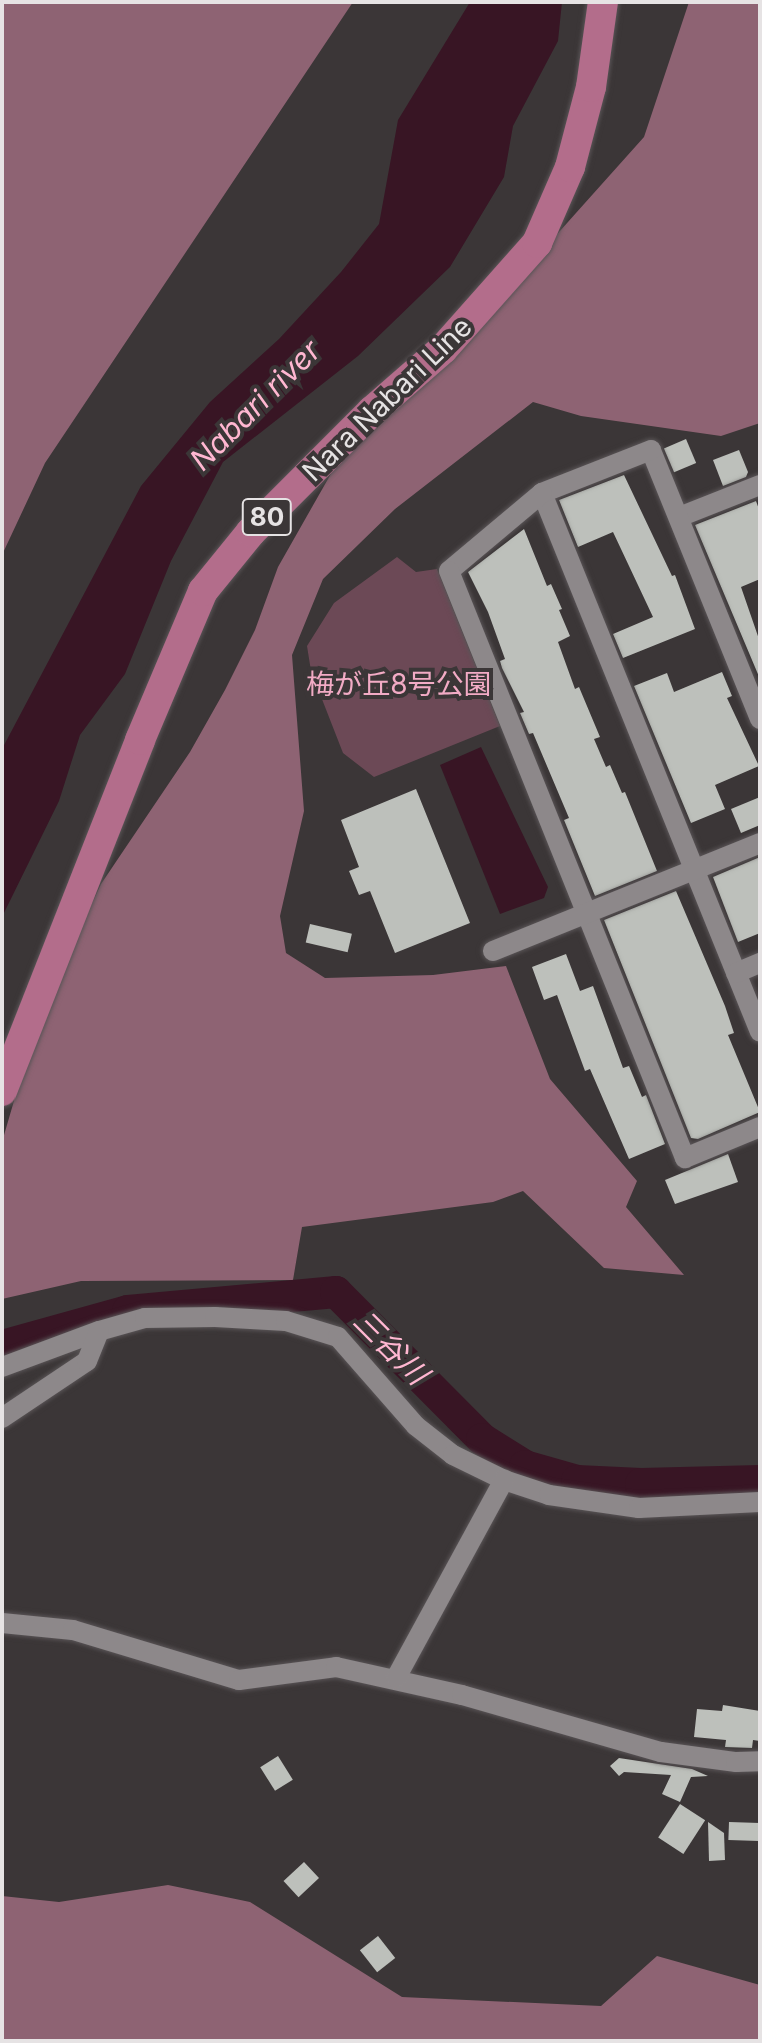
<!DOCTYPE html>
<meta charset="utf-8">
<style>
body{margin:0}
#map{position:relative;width:762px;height:2043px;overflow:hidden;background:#3b3637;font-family:Inter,"Noto Sans JP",sans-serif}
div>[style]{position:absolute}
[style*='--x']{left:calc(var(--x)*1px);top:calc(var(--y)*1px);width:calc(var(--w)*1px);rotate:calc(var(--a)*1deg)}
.green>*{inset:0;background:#6c4956}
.forest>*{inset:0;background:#8e6373}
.water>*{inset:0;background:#381524}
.river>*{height:32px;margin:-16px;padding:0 16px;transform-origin:16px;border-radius:16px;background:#381524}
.building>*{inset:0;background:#bdc0bb;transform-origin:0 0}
.roads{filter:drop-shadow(0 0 2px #595456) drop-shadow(0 0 2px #595456)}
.minor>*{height:20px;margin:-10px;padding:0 10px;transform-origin:10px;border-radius:10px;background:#8d888a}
.primary>*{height:30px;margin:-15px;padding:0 15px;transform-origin:15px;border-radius:15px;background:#b36d8b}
span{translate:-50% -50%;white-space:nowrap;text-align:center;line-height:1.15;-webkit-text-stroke:8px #3b3637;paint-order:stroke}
.shield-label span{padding:2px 6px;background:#3b3637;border:2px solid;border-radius:6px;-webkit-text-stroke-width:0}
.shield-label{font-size:26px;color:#e6e3e4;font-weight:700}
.street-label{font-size:28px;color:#e6e3e4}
.park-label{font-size:28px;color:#f2abc5}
.water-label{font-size:30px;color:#ffb7d1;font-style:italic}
.frame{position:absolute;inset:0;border:4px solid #e6e3e4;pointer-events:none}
</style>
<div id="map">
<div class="green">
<i style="clip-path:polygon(397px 557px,416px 572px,437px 569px,500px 726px,374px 777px,343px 753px,311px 671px,307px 646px,334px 603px)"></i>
</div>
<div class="forest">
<i style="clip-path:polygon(2px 2px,353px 2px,45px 463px,2px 555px)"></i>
<i style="clip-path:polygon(689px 2px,760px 2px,760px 423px,721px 436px,581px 416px,533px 402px,395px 509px,323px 579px,292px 655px,304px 811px,280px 916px,286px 953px,325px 978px,433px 975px,506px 966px,550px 1079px,637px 1181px,626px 1207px,684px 1275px,604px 1268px,523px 1191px,493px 1202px,302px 1227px,293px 1280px,81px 1281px,2px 1299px,2px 1142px,37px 1022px,101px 884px,190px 752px,225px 690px,255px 630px,278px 567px,345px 449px,508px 289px,644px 137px)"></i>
<i style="clip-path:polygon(168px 1885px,250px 1902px,402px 1997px,601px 2006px,657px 1956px,760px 1985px,760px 2041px,2px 2041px,2px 1896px,59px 1902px)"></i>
</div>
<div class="water">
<i style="clip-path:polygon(470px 2px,562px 2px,558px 41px,513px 126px,504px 177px,450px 267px,358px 356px,223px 462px,171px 561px,125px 674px,80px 735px,59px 801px,2px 917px,2px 749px,141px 486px,210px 402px,279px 339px,341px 272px,379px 224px,398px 120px)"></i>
<i style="clip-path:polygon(481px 747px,548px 887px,544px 898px,500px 914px,440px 765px)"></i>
</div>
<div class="river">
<i style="--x:2;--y:1346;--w:131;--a:-15.5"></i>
<i style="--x:128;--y:1311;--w:209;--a:-5.2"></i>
<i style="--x:336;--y:1292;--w:207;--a:45.2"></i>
<i style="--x:482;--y:1439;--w:51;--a:32.1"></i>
<i style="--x:525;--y:1466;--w:54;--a:16.1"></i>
<i style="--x:577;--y:1481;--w:64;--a:2.7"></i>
<i style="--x:641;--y:1484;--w:119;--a:-1.4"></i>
</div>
<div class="building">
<i style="left:686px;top:439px;width:26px;height:24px;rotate:67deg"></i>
<i style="clip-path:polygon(739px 450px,748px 472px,746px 477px,723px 486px,713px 460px)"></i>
<i style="clip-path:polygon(624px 475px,672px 576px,675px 575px,695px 629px,623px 658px,613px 634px,653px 617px,613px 532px,578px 547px,559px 500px)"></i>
<i style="clip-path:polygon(756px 501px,760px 512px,760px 579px,741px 587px,760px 642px,760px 679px,695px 525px)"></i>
<i style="clip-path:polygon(524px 529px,547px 586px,551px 584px,562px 609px,559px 610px,570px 636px,558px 642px,575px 689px,579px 687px,600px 737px,594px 739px,606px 767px,610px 765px,622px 793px,625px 792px,657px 871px,595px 896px,564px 820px,569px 818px,533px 733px,529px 734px,520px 713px,524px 712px,502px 668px,500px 661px,505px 659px,488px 612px,468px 572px)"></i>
<i style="clip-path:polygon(722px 672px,732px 696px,727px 698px,759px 766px,715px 785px,725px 809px,691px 823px,634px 686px,667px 673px,674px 692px)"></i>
<i style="clip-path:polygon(416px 789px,470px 923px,395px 953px,370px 891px,359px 895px,349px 871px,359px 867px,341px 820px)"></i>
<i style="clip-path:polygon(760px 797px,760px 825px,741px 833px,731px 809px)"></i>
<i style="clip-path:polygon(760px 857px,760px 933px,738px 942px,713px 877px)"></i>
<i style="clip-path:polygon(676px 891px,725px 1006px,734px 1033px,728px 1035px,760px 1112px,698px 1139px,691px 1138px,604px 920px)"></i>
<i style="left:310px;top:924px;width:43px;height:19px;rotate:13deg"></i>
<i style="clip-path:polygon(566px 954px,580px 991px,593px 986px,623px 1068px,629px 1066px,642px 1097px,646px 1095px,665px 1144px,629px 1159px,590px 1069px,585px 1071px,557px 995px,544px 1000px,532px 967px)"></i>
<i style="clip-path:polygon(728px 1154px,738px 1182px,675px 1204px,665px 1180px)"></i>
<i style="clip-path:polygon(723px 1705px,760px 1711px,760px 1741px,753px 1740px,752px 1748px,725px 1747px,726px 1740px,694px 1737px,697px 1709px,722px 1711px)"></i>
<i style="left:278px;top:1756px;width:28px;height:21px;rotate:58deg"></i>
<i style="clip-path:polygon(619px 1758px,692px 1769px,708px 1776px,691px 1777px,680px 1802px,662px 1794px,671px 1775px,624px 1772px,619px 1776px,610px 1766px)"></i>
<i style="left:680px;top:1804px;width:30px;height:40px;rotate:33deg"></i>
<i style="clip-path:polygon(708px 1822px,724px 1833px,725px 1860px,709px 1861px)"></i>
<i style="left:729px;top:1822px;width:31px;height:18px;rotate:2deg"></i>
<i style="left:304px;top:1862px;width:22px;height:28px;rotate:47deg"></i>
<i style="left:378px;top:1936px;width:28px;height:23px;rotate:52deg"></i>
</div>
<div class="roads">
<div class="minor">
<i style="--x:542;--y:493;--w:581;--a:67.98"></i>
<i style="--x:679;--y:517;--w:87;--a:-21.6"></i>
<i style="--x:760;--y:719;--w:290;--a:-112.1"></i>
<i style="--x:651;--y:450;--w:117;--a:158.5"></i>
<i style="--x:542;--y:493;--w:121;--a:140"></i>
<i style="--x:449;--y:571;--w:633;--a:68.1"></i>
<i style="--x:685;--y:1158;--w:81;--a:-22.5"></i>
<i style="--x:493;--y:951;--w:288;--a:-22"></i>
<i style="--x:736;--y:973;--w:26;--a:-23"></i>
<i style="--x:2;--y:1367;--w:103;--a:-20.4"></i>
<i style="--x:99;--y:1331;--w:48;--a:-15.8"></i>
<i style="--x:145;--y:1318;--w:70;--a:-0.8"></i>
<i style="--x:215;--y:1317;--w:71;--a:3.2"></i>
<i style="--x:286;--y:1321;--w:54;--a:17.1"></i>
<i style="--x:338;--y:1337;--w:118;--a:48.8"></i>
<i style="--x:416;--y:1426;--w:47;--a:38.1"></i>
<i style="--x:453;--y:1455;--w:57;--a:26.1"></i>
<i style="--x:504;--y:1480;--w:47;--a:18.4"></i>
<i style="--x:549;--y:1495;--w:91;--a:8.2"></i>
<i style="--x:639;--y:1508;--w:121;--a:-2.8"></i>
<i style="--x:2;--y:1418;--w:102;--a:-33.8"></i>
<i style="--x:87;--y:1361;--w:32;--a:-68"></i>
<i style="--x:2;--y:1623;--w:71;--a:5.6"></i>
<i style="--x:73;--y:1630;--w:173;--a:16.8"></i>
<i style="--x:239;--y:1680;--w:98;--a:-7.6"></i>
<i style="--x:336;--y:1667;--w:129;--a:12.5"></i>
<i style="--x:462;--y:1695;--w:207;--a:16"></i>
<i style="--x:661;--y:1752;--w:76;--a:7.6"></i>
<i style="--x:736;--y:1762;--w:24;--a:-2"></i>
<i style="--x:396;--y:1678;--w:226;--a:-61.4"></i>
</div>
<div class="primary">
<i style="--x:2;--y:1091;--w:377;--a:-68.5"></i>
<i style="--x:140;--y:740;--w:162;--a:-67.1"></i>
<i style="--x:203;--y:591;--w:76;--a:-50.9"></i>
<i style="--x:251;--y:532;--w:171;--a:-45"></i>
<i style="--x:372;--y:411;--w:94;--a:-41.1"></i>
<i style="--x:443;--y:349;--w:142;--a:-48.4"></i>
<i style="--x:537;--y:243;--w:83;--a:-66.5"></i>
<i style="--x:570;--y:167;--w:83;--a:-75.3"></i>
<i style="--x:591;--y:87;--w:86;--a:-82"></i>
</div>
</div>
<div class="shield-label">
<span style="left:267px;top:517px">80</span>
</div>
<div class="street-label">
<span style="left:387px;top:399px;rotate:-44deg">Nara Nabari Line</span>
</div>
<div class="park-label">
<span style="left:399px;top:684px">梅が丘8号公園</span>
</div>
<div class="water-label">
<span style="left:255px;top:405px;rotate:-45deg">Nabari river</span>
<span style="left:391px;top:1347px;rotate:45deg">三谷川</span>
</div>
<div class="frame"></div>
</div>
